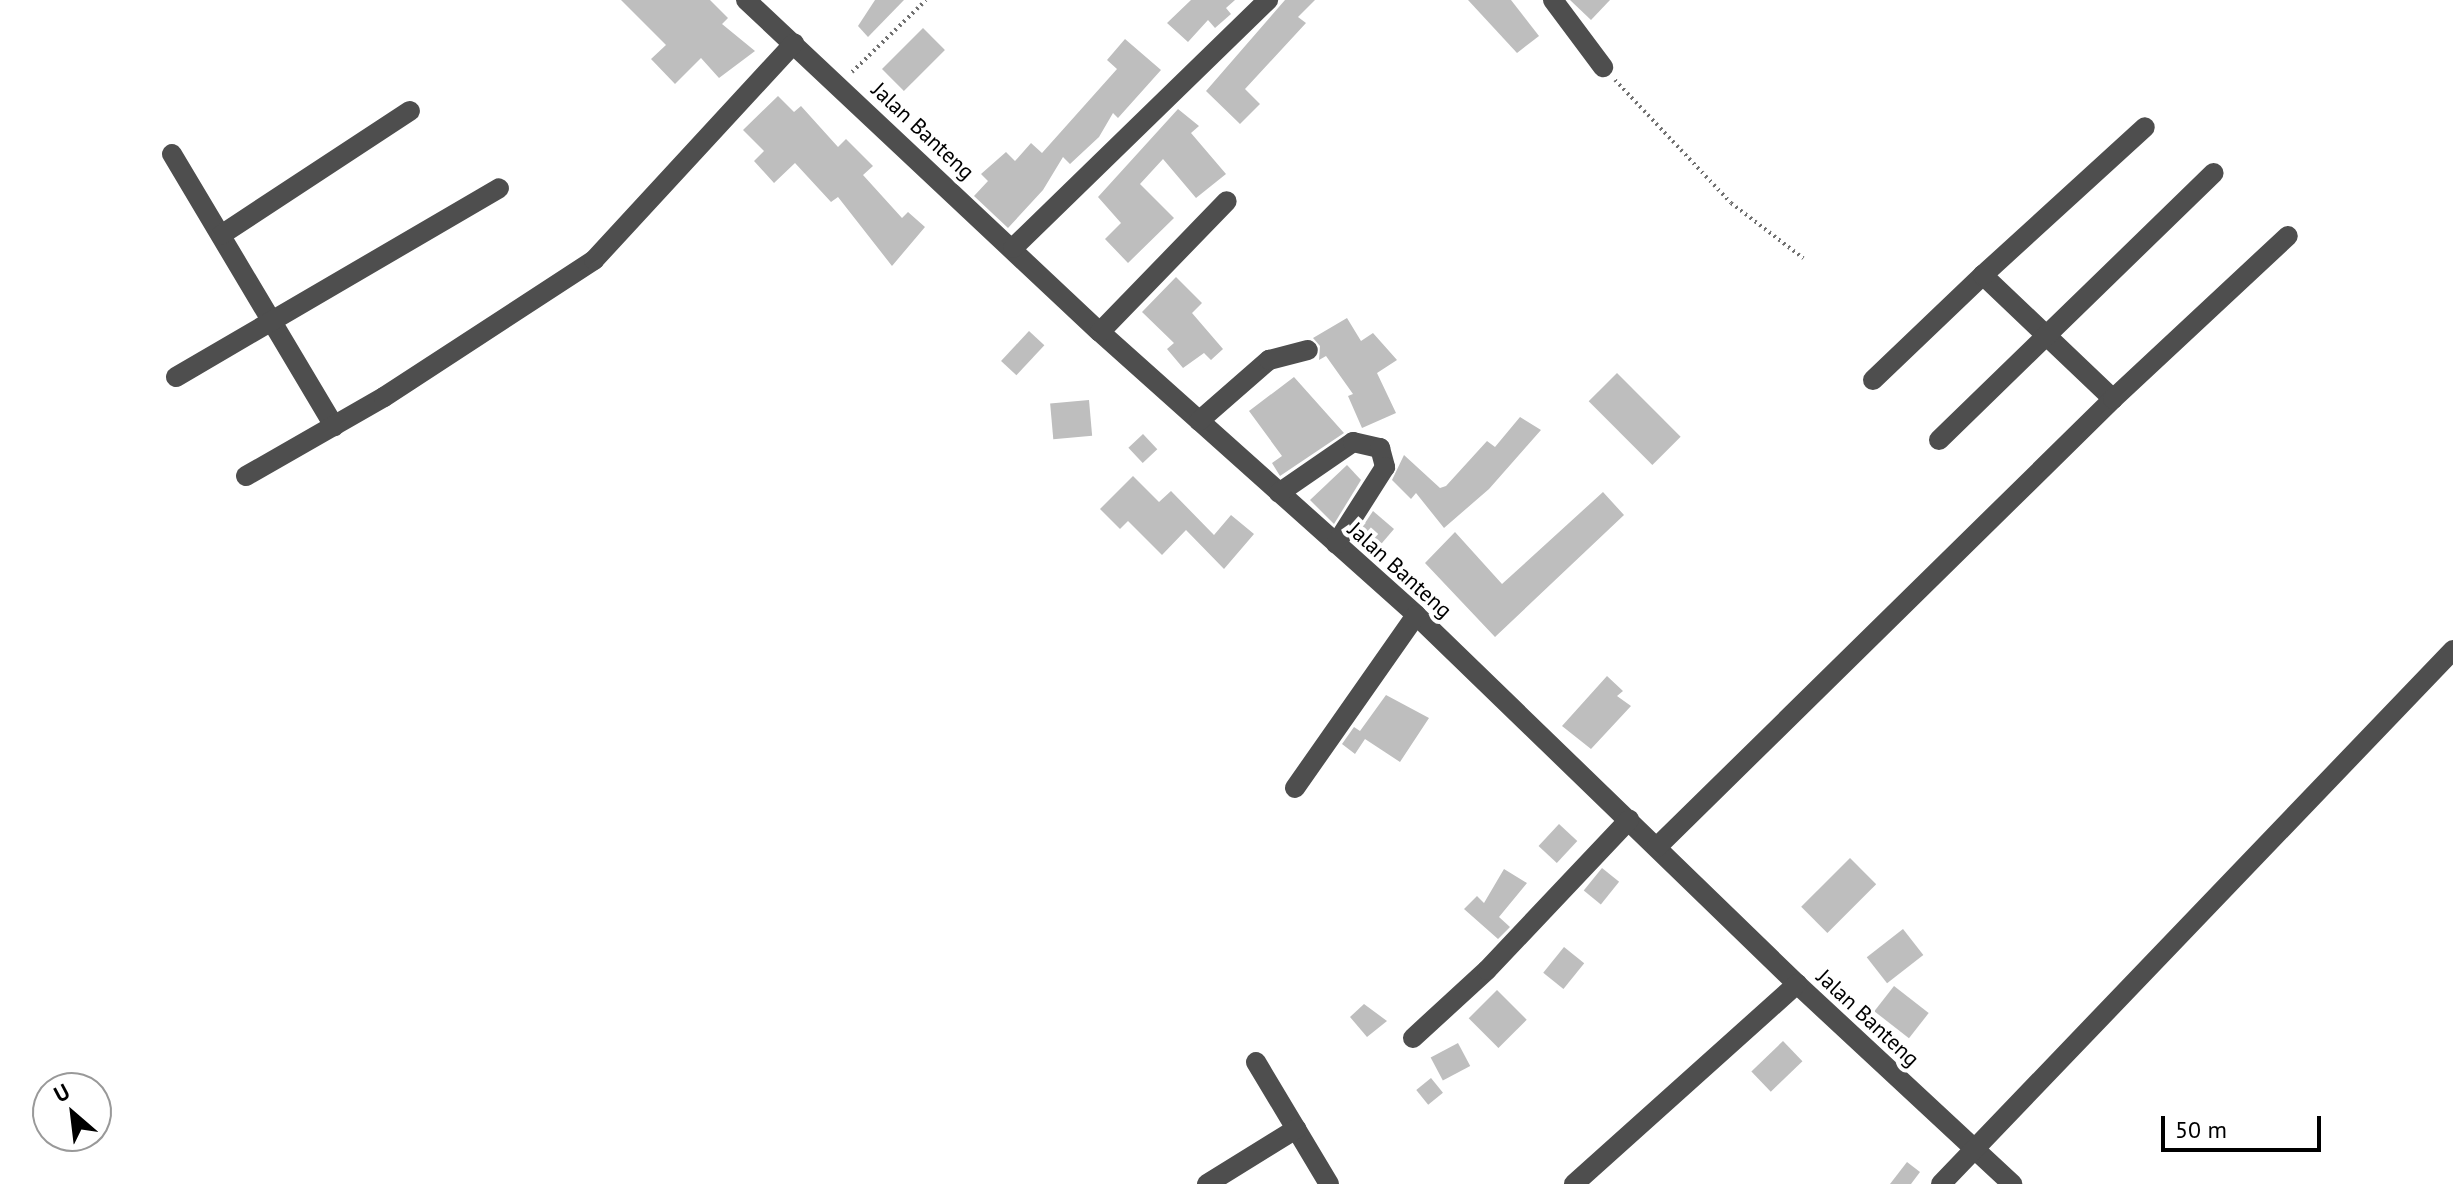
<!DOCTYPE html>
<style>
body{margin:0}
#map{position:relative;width:2453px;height:1184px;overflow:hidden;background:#fff;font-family:"PT Sans",sans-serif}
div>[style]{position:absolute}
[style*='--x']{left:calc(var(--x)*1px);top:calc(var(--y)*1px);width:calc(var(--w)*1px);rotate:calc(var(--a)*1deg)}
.building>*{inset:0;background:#bebebe;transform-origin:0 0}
.path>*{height:4px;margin-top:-2px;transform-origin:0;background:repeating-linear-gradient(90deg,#707070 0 2px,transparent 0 6px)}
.minor>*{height:20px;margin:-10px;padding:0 10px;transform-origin:10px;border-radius:10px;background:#4e4e4e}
span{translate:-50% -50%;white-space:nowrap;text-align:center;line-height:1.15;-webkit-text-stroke:8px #fff;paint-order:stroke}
.street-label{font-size:22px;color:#000}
.north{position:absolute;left:32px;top:1072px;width:80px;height:80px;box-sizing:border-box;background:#fff;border:2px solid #999;border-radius:50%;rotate:332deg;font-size:22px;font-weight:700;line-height:32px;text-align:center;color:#000}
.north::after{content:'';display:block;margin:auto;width:28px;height:36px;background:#000;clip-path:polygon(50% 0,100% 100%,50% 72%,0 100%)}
.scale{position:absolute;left:2161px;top:1116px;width:160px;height:36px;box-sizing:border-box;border:4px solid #000;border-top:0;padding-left:10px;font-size:24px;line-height:28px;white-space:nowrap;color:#000;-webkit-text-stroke:6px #fff;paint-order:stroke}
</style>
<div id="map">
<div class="building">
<i style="clip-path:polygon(621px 0,710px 0,728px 18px,722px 24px,755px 51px,719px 78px,701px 58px,675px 84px,651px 59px,666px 45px)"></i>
<i style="clip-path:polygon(875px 0,904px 0,868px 37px,858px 26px)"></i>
<i style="clip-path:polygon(1191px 0,1235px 0,1226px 8px,1231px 14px,1215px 28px,1208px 20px,1188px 42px,1167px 23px)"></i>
<i style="clip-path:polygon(1285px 0,1315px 0,1298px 17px,1306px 23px,1245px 89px,1260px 104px,1240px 124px,1206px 91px)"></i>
<i style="clip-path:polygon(1468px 0,1511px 0,1539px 36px,1517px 53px)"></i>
<i style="clip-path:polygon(1570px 0,1610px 0,1591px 20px)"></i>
<i style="left:923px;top:28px;width:31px;height:58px;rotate:45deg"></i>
<i style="clip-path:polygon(1125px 39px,1161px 70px,1118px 118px,1113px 113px,1099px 137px,1070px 164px,1063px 157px,1043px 190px,1008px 228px,974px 196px,988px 181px,981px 174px,1006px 152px,1015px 161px,1031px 143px,1042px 153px,1117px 69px,1107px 60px)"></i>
<i style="clip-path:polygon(778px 96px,794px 112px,801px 106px,838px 147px,846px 139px,873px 166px,863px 175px,902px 218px,908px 212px,925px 227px,892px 266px,838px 197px,831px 202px,795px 163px,774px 183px,754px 161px,764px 151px,743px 130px)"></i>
<i style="clip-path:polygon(1178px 109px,1199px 126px,1191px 133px,1226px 174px,1196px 198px,1163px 159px,1140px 184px,1174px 218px,1128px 263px,1105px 239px,1121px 223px,1098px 197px)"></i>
<i style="clip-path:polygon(1176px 277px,1202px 303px,1192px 313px,1223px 349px,1211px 360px,1204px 353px,1183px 368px,1167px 349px,1174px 343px,1142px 312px)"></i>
<i style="clip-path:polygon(1347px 318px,1361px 341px,1373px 333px,1397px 360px,1377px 373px,1396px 413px,1362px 428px,1348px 396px,1353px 394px,1326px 356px,1319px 360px,1320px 346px,1313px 338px)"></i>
<i style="left:1029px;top:331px;width:21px;height:41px;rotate:43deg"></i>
<i style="left:1617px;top:373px;width:90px;height:40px;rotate:45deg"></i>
<i style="clip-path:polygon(1294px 377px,1344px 433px,1280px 476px,1272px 463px,1282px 456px,1249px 411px)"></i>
<i style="left:1089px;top:400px;width:36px;height:39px;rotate:85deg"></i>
<i style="clip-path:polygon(1520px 417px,1541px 430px,1489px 489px,1444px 528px,1416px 493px,1411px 499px,1392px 480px,1404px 455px,1440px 488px,1446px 486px,1487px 441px,1495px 447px)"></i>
<i style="left:1143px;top:434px;width:21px;height:20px;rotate:47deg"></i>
<i style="clip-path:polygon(1347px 465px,1361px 480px,1334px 524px,1310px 500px)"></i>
<i style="clip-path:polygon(1133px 476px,1159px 502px,1171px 491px,1214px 535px,1231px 515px,1254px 534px,1224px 569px,1186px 530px,1162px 555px,1128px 521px,1120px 529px,1100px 509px)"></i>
<i style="clip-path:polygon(1603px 492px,1624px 515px,1495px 637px,1425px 563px,1455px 532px,1502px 584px)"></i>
<i style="clip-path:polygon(1373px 511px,1394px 529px,1370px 557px,1353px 541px)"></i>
<i style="clip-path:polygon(1607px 676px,1623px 691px,1617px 696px,1631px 706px,1591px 749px,1562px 726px)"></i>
<i style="clip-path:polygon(1386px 695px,1429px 718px,1400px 762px,1365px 739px,1355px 754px,1342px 744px,1354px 727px,1360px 731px)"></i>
<i style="left:1559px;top:824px;width:25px;height:30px;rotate:43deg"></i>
<i style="left:1850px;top:858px;width:37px;height:69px;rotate:45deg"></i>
<i style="left:1602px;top:868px;width:22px;height:29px;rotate:39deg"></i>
<i style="clip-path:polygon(1504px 869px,1527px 883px,1499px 917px,1510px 927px,1498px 939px,1464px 909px,1477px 896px,1484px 903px)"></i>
<i style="left:1903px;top:929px;width:33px;height:46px;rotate:52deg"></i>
<i style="left:1564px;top:947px;width:26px;height:33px;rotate:39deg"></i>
<i style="left:1894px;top:986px;width:44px;height:32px;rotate:38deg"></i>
<i style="left:1497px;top:990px;width:42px;height:40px;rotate:45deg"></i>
<i style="clip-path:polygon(1364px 1004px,1387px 1021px,1367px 1037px,1350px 1017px)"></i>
<i style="left:1783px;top:1041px;width:28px;height:44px;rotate:46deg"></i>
<i style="left:1458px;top:1043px;width:26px;height:31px;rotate:62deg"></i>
<i style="left:1431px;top:1078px;width:19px;height:19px;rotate:51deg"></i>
<i style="clip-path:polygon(1907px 1162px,1920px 1172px,1911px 1184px,1890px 1184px)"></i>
</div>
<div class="path">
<i style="--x:852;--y:72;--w:103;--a:-44.2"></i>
<i style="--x:1615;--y:80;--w:169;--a:46.7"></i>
<i style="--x:1731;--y:203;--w:91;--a:37.4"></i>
</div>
<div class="minor">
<i style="--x:746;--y:0;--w:485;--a:43.2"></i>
<i style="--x:1100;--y:332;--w:424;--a:41.8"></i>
<i style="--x:1416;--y:615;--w:530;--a:44.08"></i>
<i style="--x:1797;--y:984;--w:294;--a:42.9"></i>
<i style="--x:1553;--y:0;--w:84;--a:53.3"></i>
<i style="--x:172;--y:154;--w:317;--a:59.2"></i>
<i style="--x:221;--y:235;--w:226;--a:-33.3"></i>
<i style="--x:1013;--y:248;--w:356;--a:-44.2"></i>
<i style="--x:1100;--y:332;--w:182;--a:-45.9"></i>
<i style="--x:176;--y:377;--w:374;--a:-30.3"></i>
<i style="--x:1873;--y:380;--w:152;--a:-43.7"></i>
<i style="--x:2113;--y:399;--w:180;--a:-136.4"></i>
<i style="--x:1983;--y:275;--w:219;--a:-42.4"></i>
<i style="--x:1199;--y:421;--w:93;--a:-41.1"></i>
<i style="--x:1269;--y:360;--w:40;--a:-14.4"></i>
<i style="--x:1939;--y:440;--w:383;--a:-44.2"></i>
<i style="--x:246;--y:476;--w:159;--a:-29.8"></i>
<i style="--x:384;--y:397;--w:251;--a:-33.1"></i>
<i style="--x:594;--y:260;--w:295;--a:-47.3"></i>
<i style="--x:1279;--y:493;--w:90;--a:-34.6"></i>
<i style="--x:1353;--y:442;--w:28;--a:13"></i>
<i style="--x:1380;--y:448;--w:20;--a:75"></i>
<i style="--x:1385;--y:467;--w:91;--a:122.5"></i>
<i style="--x:1295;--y:788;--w:211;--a:-55"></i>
<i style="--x:1657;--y:847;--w:639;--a:-44.49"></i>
<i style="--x:2113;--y:399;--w:239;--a:-43"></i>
<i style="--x:1413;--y:1038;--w:100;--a:-42.6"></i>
<i style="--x:1487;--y:970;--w:207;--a:-46.6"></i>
<i style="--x:1256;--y:1062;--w:142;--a:59.1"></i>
<i style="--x:1207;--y:1184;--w:105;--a:-31.7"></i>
<i style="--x:1574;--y:1184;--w:300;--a:-41.9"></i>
<i style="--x:1941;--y:1184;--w:740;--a:-46.2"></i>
</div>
<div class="street-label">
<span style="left:923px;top:131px;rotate:43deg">Jalan Banteng</span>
<span style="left:1400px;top:570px;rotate:42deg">Jalan Banteng</span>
<span style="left:1868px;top:1018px;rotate:43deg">Jalan Banteng</span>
</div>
<div class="north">U</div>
<div class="scale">50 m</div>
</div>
